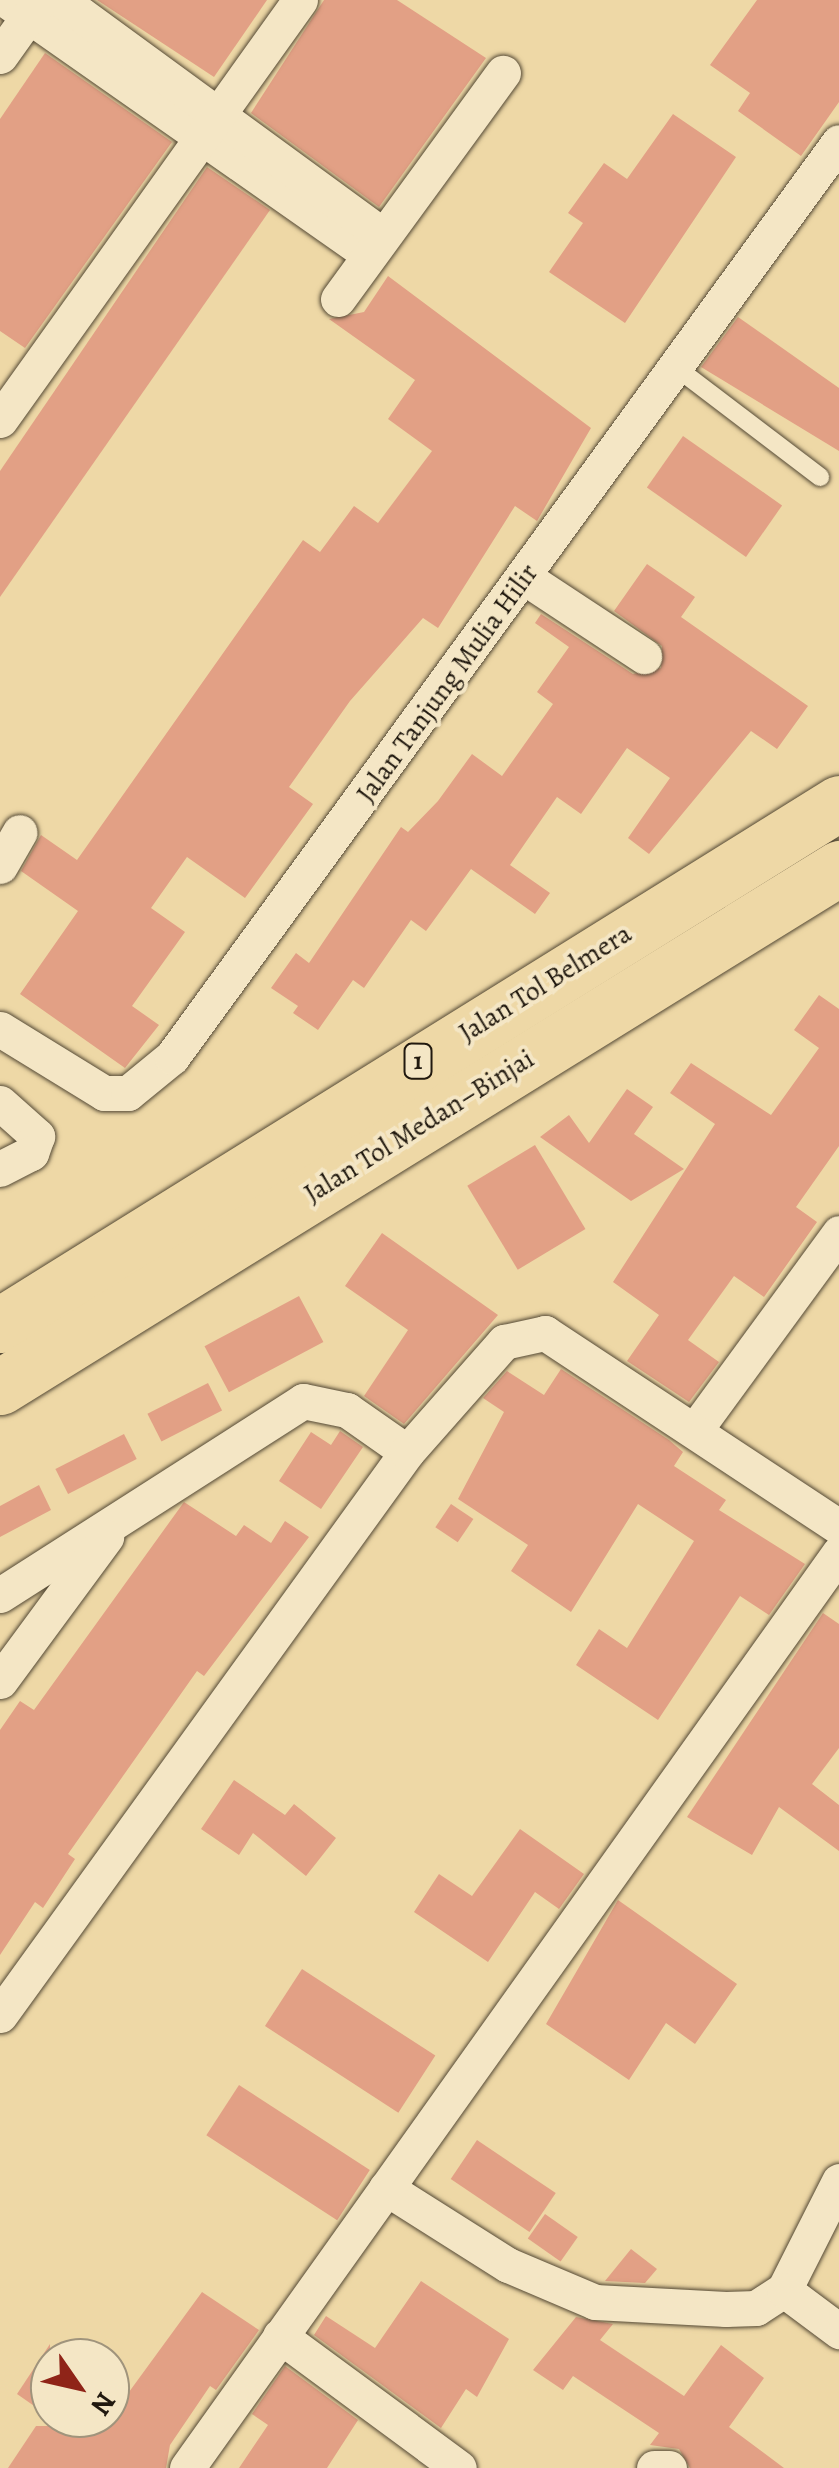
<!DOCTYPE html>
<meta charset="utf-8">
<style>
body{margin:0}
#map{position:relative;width:839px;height:2468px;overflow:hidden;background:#eed8a6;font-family:Alegreya,serif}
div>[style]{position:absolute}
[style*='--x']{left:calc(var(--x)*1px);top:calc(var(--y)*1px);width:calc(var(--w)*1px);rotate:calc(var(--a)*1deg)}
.building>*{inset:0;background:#e2a085;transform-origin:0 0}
.roads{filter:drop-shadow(0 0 2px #544935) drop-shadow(0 0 2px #544935)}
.service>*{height:18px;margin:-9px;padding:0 9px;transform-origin:9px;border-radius:9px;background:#f4e6c5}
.minor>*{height:35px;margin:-17.5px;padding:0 17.5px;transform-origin:17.5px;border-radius:17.5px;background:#f4e6c5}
.motorway>*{height:55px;margin:-27.5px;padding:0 27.5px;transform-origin:27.5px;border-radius:27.5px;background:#eed8a6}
span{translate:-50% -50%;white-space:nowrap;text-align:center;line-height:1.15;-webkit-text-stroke:8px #f4e6c5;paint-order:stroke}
.shield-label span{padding:2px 8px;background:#f4e6c5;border:2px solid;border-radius:8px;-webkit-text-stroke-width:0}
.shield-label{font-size:25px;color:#21190f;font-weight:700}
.street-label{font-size:28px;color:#21190f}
.north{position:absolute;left:30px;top:2338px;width:100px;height:100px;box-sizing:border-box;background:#f4e6c5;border:2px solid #a0947c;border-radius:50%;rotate:124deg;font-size:28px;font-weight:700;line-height:40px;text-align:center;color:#21190f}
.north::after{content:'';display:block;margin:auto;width:35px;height:45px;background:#8f2418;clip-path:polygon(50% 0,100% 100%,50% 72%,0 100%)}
</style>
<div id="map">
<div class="building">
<i style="clip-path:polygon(97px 0,267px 0,214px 77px)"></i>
<i style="clip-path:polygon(324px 0,397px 0,486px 58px,379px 207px,251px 113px)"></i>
<i style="clip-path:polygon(757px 0,839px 0,839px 102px,801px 156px,738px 111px,750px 93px,710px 65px)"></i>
<i style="clip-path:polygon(45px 53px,172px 142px,25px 348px,0 331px,0 119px)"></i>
<i style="clip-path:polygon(673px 114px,736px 157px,625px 323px,549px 272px,583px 223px,568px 213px,604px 163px,627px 179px)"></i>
<i style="clip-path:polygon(207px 167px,270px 210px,0 597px,0 471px)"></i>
<i style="clip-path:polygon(388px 276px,591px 428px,537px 521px,515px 506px,438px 628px,423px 618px,350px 701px,289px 787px,313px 804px,245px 898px,187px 857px,151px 908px,185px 932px,132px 1006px,159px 1025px,125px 1068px,20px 994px,78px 911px,21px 871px,41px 835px,77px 860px,303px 540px,320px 552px,354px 506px,378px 523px,432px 451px,388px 419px,415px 380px,329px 319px,364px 312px)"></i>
<i style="clip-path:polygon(738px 317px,839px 388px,839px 451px,701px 367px)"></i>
<i style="left:683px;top:436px;width:121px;height:63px;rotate:35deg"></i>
<i style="clip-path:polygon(647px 564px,695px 597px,681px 617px,808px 706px,777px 749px,751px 731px,649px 854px,628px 838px,670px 778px,627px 748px,581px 814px,557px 797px,510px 865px,550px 893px,535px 914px,471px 869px,426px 931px,411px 920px,364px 988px,353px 980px,318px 1030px,293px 1013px,298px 1006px,271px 988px,296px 953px,309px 963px,401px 827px,408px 832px,438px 801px,472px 754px,502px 776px,553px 704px,537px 692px,569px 647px,535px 623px,541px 614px,633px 674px,661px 668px,662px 646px,614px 611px)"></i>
<i style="clip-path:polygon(819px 995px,839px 1009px,839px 1146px,796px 1207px,817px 1222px,764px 1297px,734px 1276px,688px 1340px,719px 1362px,689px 1402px,627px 1361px,659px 1315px,613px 1282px,715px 1124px,670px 1093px,691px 1063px,771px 1115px,819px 1048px,794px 1030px)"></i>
<i style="clip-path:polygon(627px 1089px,653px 1107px,634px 1134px,684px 1169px,631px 1201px,540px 1137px,569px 1115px,589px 1143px)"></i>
<i style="left:535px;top:1145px;width:98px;height:79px;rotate:59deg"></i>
<i style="clip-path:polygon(382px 1233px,498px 1315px,404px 1424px,364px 1396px,408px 1330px,345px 1286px)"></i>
<i style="left:299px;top:1296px;width:52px;height:107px;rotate:62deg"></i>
<i style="clip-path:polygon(561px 1369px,669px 1440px,683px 1452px,674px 1466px,726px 1500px,719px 1510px,805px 1564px,769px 1615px,740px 1596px,658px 1720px,576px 1665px,599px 1629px,627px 1648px,694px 1541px,638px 1504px,571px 1612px,511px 1571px,528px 1545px,458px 1499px,504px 1412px,483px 1398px,507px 1371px,544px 1395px)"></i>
<i style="left:208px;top:1383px;width:31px;height:68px;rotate:63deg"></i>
<i style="clip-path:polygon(340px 1431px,363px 1447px,321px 1509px,279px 1481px,311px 1432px,331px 1445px)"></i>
<i style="left:124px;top:1434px;width:28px;height:77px;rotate:63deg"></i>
<i style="clip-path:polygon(39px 1485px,51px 1510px,0 1537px,0 1506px)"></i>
<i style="clip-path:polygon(184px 1502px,236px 1536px,244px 1525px,271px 1543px,285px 1521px,309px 1537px,204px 1676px,197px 1671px,68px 1854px,75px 1859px,43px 1908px,35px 1902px,0 1955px,0 1730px,20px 1701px,34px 1710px)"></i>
<i style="left:451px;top:1504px;width:27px;height:28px;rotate:34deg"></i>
<i style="clip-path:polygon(823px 1613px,839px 1624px,839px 1748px,812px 1784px,839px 1805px,839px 1851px,779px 1807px,752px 1855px,687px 1817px)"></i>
<i style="clip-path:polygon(234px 1780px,285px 1815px,294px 1804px,336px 1838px,306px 1876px,253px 1833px,239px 1855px,201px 1829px)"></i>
<i style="clip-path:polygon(520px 1829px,584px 1874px,559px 1909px,535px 1892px,488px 1962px,414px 1912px,439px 1874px,472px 1896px)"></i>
<i style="clip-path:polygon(618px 1900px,737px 1984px,695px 2044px,666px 2023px,629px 2080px,546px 2024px)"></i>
<i style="left:302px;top:1969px;width:159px;height:68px;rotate:33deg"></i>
<i style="left:239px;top:2085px;width:156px;height:60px;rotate:33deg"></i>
<i style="left:477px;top:2140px;width:95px;height:47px;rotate:34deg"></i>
<i style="left:545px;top:2214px;width:40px;height:30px;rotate:35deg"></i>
<i style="clip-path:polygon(631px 2249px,657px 2269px,645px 2283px,605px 2281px)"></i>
<i style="clip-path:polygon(421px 2281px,509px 2339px,477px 2397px,466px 2389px,441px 2428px,314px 2335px,326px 2316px,375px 2348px)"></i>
<i style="clip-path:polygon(202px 2292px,259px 2330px,216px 2390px,210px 2386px,170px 2445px,166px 2468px,8px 2468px,36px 2426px,65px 2426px,52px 2418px,110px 2418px)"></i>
<i style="clip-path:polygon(576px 2317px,613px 2324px,600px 2340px,684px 2396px,721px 2345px,764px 2378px,729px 2427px,784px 2468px,690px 2468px,679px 2449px,650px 2445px,659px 2433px,573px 2376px,563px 2390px,533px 2370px)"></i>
<i style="clip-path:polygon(50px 2344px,50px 2417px,17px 2394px)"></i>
<i style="clip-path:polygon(285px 2366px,358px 2420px,327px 2468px,239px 2468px,268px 2425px,252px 2414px)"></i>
</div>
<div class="roads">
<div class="service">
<i style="--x:677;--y:368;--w:180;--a:37.3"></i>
</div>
<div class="minor">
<i style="--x:6;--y:0;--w:443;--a:35"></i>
<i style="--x:61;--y:0;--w:394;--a:36.2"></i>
<i style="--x:0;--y:56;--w:69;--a:-54.5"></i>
<i style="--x:338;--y:299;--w:280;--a:-53.9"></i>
<i style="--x:0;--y:420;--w:516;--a:-54.46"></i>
<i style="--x:524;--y:577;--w:144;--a:33.4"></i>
<i style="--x:0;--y:866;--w:39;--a:-60"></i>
<i style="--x:0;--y:1029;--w:122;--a:31.6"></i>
<i style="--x:104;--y:1093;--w:24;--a:0"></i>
<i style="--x:128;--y:1093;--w:57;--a:-39.3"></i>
<i style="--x:172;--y:1057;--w:1132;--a:-53.91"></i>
<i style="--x:0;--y:1103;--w:50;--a:41.7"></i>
<i style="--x:37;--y:1136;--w:18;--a:109"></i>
<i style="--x:31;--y:1153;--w:35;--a:153"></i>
<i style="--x:695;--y:1430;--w:244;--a:-53.8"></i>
<i style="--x:0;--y:1595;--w:360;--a:-32.6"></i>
<i style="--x:303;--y:1401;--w:45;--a:11.6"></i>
<i style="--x:347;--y:1410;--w:73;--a:35"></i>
<i style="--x:0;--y:1681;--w:179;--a:-53.6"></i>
<i style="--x:0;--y:2015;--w:695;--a:-54.14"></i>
<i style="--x:407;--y:1452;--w:147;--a:-48.6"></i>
<i style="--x:504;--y:1342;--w:42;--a:-12.4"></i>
<i style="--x:545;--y:1333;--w:352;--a:33.4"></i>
<i style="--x:386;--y:2188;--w:144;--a:32.3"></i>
<i style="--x:508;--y:2265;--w:95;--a:23"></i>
<i style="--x:595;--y:2302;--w:131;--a:3.1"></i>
<i style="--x:726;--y:2309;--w:30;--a:-2"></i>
<i style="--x:756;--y:2308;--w:33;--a:-33"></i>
<i style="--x:784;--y:2290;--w:122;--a:-63.2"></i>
<i style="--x:784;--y:2290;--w:69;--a:36.7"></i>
<i style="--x:280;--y:2336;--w:222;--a:36.4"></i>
<i style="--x:187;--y:2468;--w:1124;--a:-54.53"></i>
<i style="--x:654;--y:2468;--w:15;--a:0"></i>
</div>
<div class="motorway">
<i style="--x:0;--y:1325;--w:988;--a:-31.89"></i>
<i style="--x:0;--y:1387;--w:987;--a:-31.74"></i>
</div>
</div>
<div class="shield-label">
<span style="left:418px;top:1061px">1</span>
</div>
<div class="street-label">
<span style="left:447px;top:683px;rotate:-54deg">Jalan Tanjung Mulia Hilir</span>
<span style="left:545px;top:983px;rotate:-32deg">Jalan Tol Belmera</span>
<span style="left:419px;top:1126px;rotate:-32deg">Jalan Tol Medan–Binjai</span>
</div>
<div class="north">N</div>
</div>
